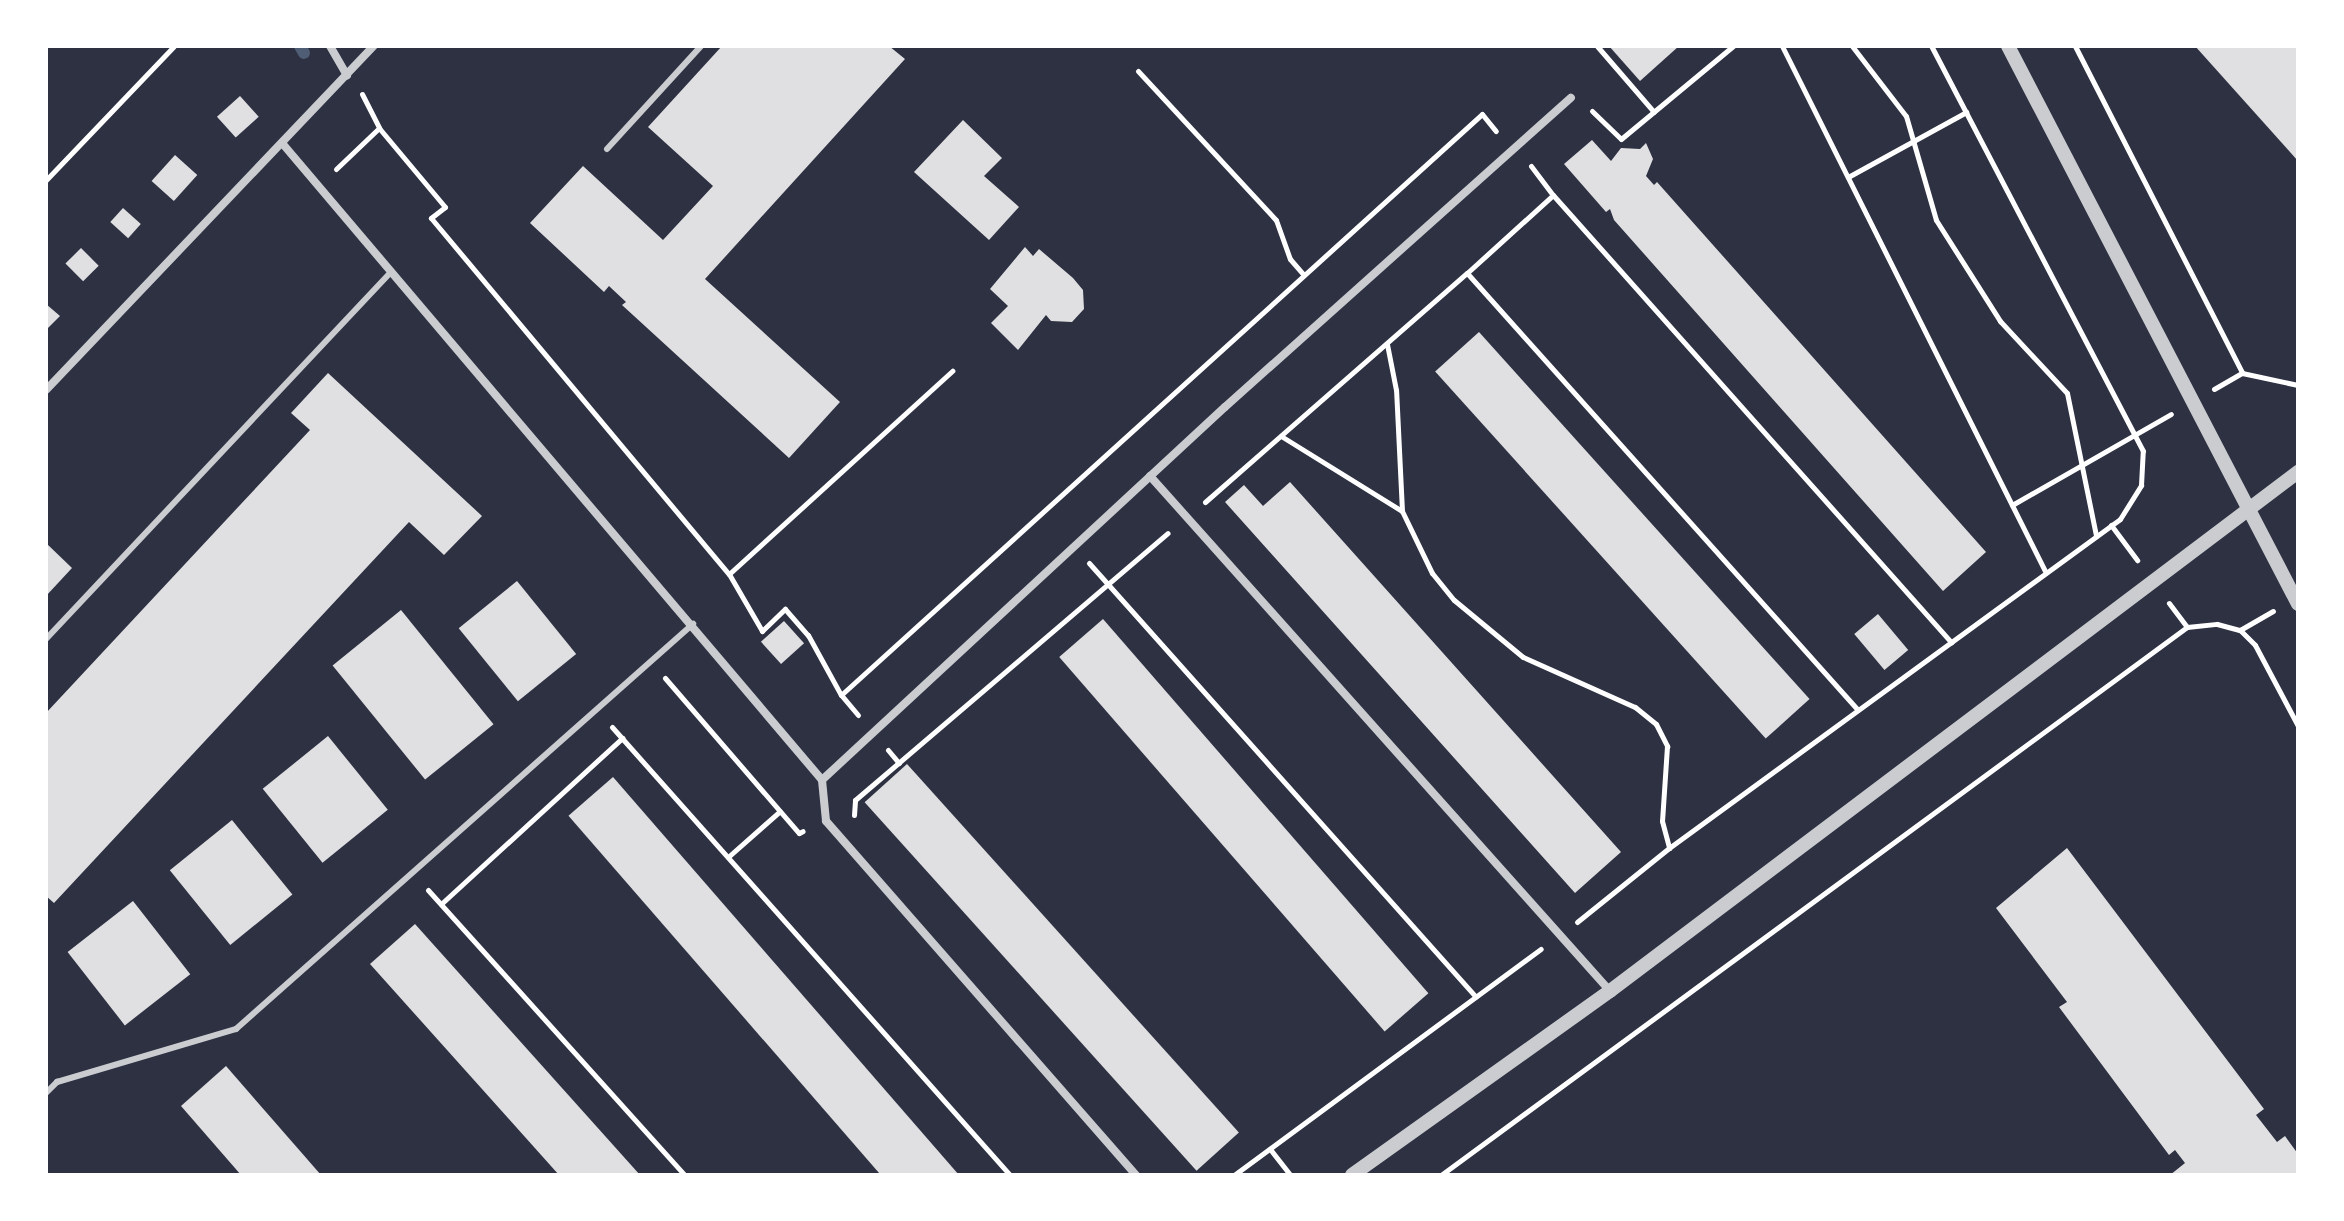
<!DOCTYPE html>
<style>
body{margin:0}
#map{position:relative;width:2344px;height:1221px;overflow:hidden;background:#2d3142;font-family:"Exo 2",sans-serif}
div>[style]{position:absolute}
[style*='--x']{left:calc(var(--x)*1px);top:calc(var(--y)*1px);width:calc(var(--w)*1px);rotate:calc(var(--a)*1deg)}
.stream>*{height:12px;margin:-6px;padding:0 6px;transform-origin:6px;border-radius:6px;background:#4f5d75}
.building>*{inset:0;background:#e0e0e3;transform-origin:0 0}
.path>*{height:5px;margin:-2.5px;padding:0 2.5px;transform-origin:2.5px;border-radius:2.5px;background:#fff}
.service>*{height:6px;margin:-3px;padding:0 3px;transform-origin:3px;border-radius:3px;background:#caccd0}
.minor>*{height:8px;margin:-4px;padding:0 4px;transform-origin:4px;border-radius:4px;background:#caccd0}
.tertiary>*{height:14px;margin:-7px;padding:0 7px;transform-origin:7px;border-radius:7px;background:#caccd0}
span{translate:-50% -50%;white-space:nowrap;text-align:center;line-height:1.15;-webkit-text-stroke:8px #fff;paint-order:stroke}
.frame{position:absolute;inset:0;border:48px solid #fff;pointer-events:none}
</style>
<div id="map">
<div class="stream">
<i style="--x:300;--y:46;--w:8;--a:60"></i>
</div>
<div class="building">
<i style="clip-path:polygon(722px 46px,889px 46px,905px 59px,705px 279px,840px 402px,789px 458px,622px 305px,626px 302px,609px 286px,604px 292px,530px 223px,583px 166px,663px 240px,713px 186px,648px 127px)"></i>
<i style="clip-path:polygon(1609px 46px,1679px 46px,1640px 81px)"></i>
<i style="clip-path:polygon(2195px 46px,2298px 46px,2298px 161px)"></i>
<i style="left:240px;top:96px;width:28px;height:31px;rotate:48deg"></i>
<i style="clip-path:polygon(963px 120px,1002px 158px,984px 176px,1019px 207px,989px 240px,914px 172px)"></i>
<i style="clip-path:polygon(1592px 140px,1611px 161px,1621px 148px,1640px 149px,1646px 143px,1653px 159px,1646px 176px,1654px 185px,1657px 182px,1986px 552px,1943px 591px,1614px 220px,1610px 209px,1606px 212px,1564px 164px)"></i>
<i style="left:175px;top:155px;width:30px;height:35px;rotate:42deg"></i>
<i style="left:123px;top:208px;width:24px;height:19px;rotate:42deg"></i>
<i style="clip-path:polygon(1025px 247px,1033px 256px,1039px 249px,1073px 278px,1083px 290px,1084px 309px,1072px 322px,1051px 321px,1046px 315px,1018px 350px,991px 323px,1008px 306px,990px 289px)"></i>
<i style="left:81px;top:248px;width:25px;height:22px;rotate:45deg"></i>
<i style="clip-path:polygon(46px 304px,60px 316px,46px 330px)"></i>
<i style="left:1479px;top:332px;width:494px;height:59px;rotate:48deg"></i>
<i style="clip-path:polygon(328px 373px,482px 516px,444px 555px,409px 522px,54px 903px,46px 896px,46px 713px,310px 430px,291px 413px)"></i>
<i style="clip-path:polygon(1290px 482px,1621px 852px,1575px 893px,1225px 502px,1244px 485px,1263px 506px)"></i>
<i style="clip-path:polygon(46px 543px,72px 568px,46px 596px)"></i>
<i style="left:517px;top:581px;width:94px;height:75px;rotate:51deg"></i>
<i style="left:401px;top:610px;width:147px;height:88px;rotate:51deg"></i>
<i style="left:1878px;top:614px;width:47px;height:31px;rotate:50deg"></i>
<i style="left:1103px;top:619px;width:496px;height:58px;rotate:49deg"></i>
<i style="left:784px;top:621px;width:30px;height:31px;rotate:48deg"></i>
<i style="left:328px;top:736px;width:95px;height:84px;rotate:51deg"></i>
<i style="left:907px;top:764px;width:496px;height:57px;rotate:48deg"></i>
<i style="left:613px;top:777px;width:531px;height:59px;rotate:49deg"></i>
<i style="left:232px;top:820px;width:96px;height:80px;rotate:51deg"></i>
<i style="clip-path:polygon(2067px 848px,2264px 1109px,2256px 1115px,2277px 1142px,2285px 1136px,2298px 1154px,2298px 1175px,2170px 1175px,2185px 1163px,2175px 1150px,2169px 1155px,2059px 1007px,2067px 1002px,1996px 908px)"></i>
<i style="left:133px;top:901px;width:93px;height:83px;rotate:52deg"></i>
<i style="clip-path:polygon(415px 924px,640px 1175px,559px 1175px,370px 964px)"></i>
<i style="clip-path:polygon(226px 1066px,321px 1175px,241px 1175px,181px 1106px)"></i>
</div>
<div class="path">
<i style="--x:1597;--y:46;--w:87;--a:49.2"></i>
<i style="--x:1782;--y:46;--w:589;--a:63.39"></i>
<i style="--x:1852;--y:46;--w:88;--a:52.4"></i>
<i style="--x:1906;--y:116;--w:108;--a:73.9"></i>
<i style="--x:1936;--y:220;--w:120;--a:57.6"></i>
<i style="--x:2000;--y:321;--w:98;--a:47.1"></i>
<i style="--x:2067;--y:393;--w:146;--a:78.5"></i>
<i style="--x:2075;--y:46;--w:367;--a:62.9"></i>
<i style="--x:2242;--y:373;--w:57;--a:12.1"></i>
<i style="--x:1138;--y:71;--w:203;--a:47.2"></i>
<i style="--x:1276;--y:220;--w:41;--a:70.3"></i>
<i style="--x:1290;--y:259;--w:21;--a:49"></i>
<i style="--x:362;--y:94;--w:38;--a:63"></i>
<i style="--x:379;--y:128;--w:103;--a:50.1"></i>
<i style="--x:445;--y:207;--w:18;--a:142"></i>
<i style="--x:431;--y:218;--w:464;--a:50.1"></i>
<i style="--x:729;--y:574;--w:66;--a:59.9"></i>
<i style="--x:762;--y:631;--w:32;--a:-44"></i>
<i style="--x:785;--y:609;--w:35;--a:49"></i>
<i style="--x:808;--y:635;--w:68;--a:61.2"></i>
<i style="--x:1592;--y:111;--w:40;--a:44"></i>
<i style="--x:1621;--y:139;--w:146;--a:-39.7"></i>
<i style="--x:1531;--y:166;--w:36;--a:53"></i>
<i style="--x:336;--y:169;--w:59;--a:-43.6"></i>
<i style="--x:1848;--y:177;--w:135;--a:-28.8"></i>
<i style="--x:46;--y:180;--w:185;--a:-46.3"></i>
<i style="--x:1467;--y:273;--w:116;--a:-42.2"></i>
<i style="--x:1553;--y:195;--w:599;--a:48.32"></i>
<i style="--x:2214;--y:389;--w:32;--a:-30"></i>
<i style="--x:1281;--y:436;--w:142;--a:31.8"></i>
<i style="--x:1402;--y:511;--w:121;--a:-92.8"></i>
<i style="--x:1396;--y:390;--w:47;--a:-101.1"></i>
<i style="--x:1205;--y:502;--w:348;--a:-41.2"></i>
<i style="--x:1467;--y:273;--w:586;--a:48.18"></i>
<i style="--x:2012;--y:505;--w:183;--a:-29.8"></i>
<i style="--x:1402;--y:511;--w:69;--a:64.2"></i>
<i style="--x:1432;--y:573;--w:35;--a:51"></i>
<i style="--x:1454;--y:600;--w:89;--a:39.6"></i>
<i style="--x:1523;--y:657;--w:123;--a:24.1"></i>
<i style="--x:1635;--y:707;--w:27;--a:39"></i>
<i style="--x:1656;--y:724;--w:25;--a:63"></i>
<i style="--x:1667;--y:746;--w:75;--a:93.8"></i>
<i style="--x:1662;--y:821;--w:28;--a:75"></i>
<i style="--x:2111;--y:525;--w:44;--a:53.4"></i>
<i style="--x:1089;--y:563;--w:581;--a:48.28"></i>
<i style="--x:729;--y:574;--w:302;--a:-42.3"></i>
<i style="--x:2187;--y:627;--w:30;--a:-6"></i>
<i style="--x:2217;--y:624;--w:24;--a:15"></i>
<i style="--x:2240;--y:630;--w:21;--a:45"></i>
<i style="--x:2255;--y:645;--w:92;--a:62"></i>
<i style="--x:2240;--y:630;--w:38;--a:-30"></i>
<i style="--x:665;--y:678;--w:205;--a:49.2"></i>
<i style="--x:799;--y:833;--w:4;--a:-27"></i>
<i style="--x:858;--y:715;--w:26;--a:-130"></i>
<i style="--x:841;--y:695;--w:865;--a:-42.19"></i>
<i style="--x:1482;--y:114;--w:22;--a:51"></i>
<i style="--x:612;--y:727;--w:599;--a:48.38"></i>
<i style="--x:888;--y:750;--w:17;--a:50"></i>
<i style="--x:854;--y:815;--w:15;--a:-86"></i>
<i style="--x:855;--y:800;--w:411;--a:-40.5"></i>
<i style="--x:728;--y:857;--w:69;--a:-41.5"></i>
<i style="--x:428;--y:890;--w:384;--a:48"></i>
<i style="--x:441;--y:904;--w:246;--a:-42.5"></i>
<i style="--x:1577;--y:922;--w:118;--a:-38.8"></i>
<i style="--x:1669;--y:848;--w:558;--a:-36.11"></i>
<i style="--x:2120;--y:519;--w:40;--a:-58"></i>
<i style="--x:2141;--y:485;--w:34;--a:-87"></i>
<i style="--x:2143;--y:451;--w:457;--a:-117.6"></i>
<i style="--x:1270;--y:1149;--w:33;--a:52"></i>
<i style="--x:1234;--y:1175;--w:381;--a:-36.4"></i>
<i style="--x:1441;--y:1175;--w:926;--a:-36.3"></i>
<i style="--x:2187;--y:627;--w:30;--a:-127"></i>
</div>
<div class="service">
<i style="--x:607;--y:149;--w:139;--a:-47.6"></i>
<i style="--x:46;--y:639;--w:504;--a:-46.77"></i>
<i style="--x:46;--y:1093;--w:16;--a:-45"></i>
<i style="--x:57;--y:1082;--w:187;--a:-16.5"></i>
<i style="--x:236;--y:1029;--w:611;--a:-41.55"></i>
</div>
<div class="minor">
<i style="--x:330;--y:46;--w:34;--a:60"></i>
<i style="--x:282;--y:143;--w:835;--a:49.71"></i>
<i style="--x:822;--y:780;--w:41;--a:84.4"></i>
<i style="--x:826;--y:821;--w:471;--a:48.8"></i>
<i style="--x:46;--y:390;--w:475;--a:-46.4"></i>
<i style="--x:1150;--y:476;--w:691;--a:48.23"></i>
<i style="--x:822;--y:780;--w:549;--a:-42.79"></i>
<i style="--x:1225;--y:407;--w:464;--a:-41.8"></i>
</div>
<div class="tertiary">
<i style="--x:2008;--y:46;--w:629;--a:62.54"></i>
<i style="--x:1352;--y:1175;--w:317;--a:-35.5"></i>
<i style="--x:1610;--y:991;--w:862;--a:-37.03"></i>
</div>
<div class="frame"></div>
</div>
